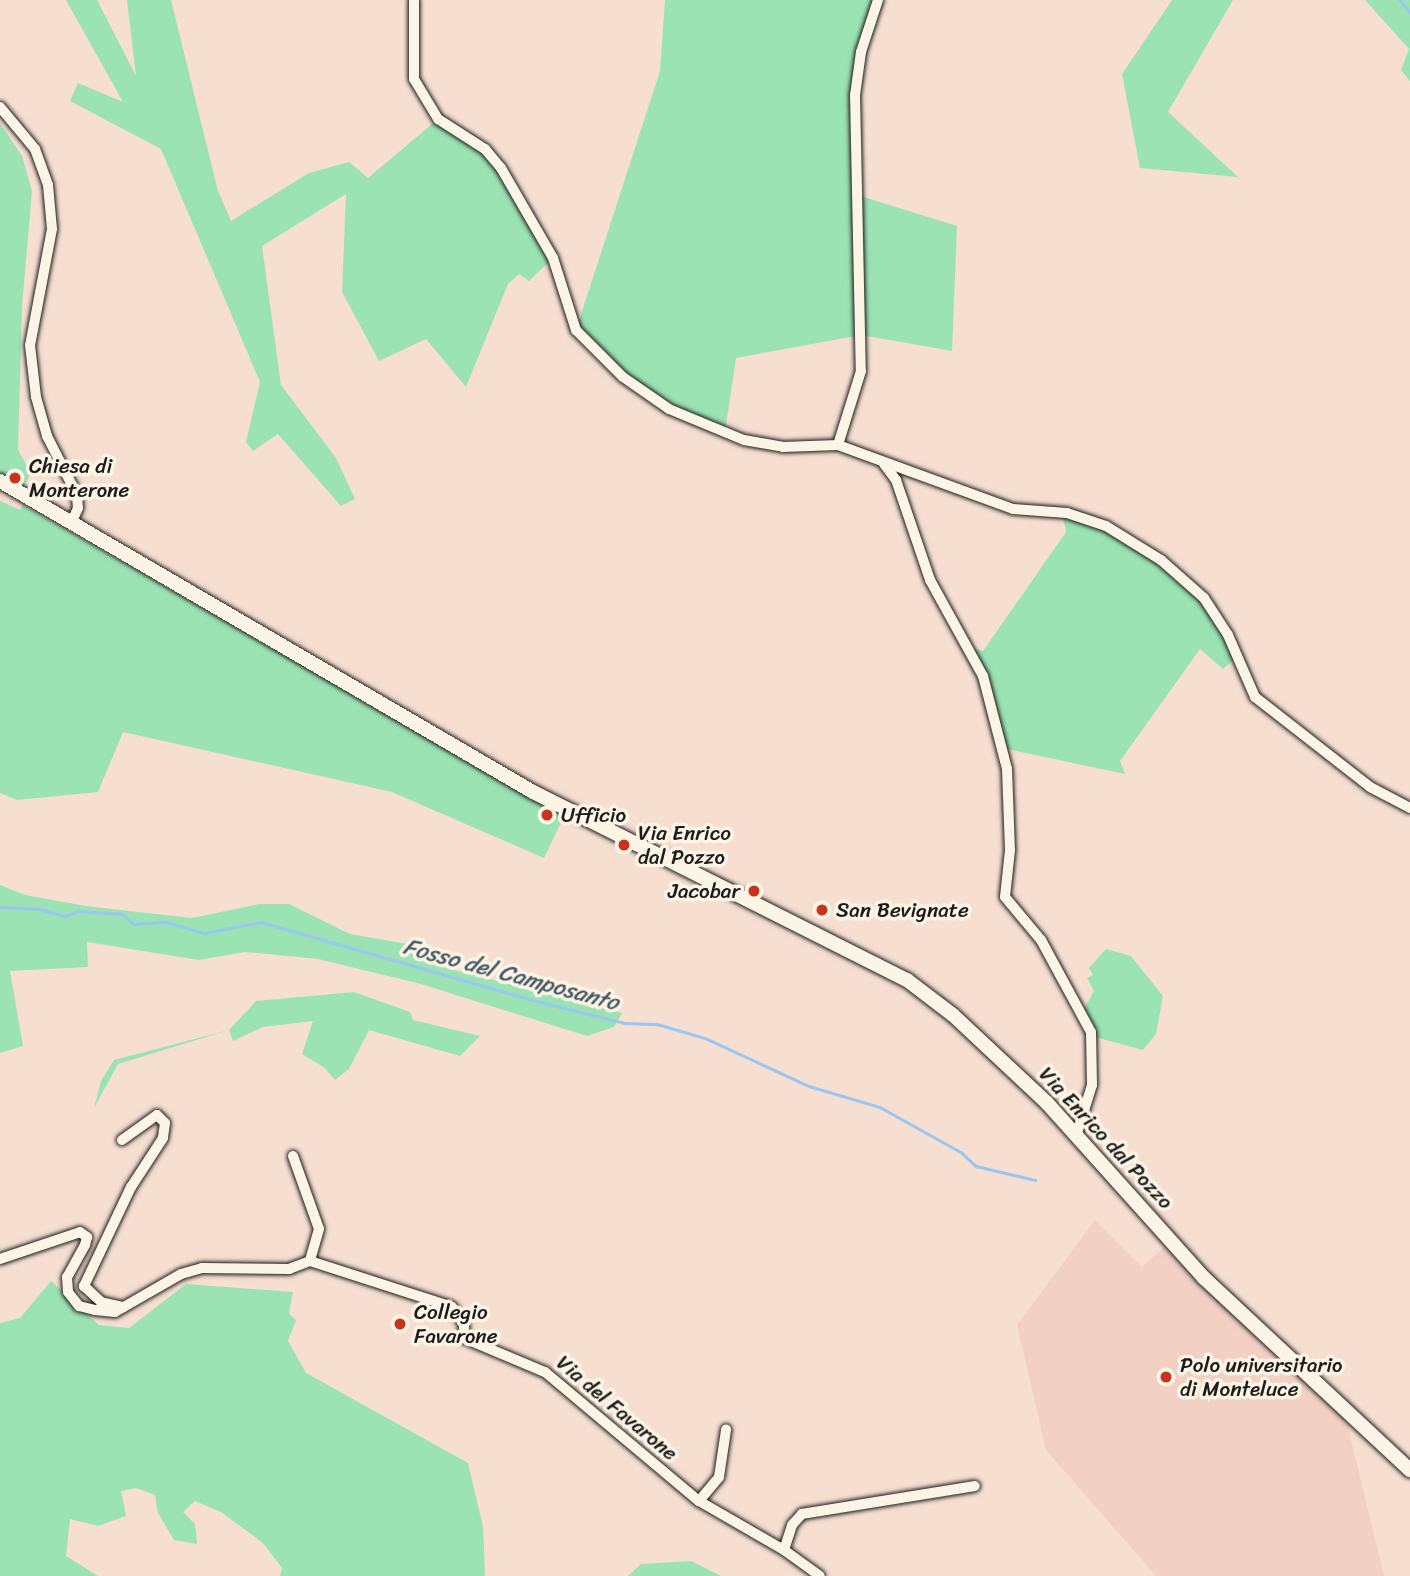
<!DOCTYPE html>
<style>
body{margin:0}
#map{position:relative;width:1410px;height:1576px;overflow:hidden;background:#f6dfd1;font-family:Sriracha,sans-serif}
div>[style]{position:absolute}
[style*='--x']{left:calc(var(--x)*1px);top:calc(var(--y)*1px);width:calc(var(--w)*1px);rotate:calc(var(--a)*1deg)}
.built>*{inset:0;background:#f2d0c3}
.green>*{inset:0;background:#9be3b2}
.stream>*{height:2.5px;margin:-1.25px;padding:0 1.25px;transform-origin:1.25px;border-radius:1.25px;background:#98c7f3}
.roads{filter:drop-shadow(0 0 2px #1c1c1c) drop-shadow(0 0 2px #1c1c1c)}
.street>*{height:10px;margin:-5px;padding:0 5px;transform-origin:5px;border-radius:5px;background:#fcf5e5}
.secondary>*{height:14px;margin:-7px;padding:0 7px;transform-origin:7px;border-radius:7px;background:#fcf5e5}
.dots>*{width:19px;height:19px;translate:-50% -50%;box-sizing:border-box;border:4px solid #fcf5e5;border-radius:50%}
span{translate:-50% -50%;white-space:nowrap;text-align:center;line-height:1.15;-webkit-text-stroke:7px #fcf5e5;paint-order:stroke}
.poi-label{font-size:21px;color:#1c1c1c}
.left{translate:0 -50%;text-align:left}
.right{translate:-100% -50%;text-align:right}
.street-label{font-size:21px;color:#1c1c1c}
.water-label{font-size:23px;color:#475867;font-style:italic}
</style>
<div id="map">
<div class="built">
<i style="clip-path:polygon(1095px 1220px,1142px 1267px,1172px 1240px,1346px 1419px,1384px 1576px,1156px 1576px,1046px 1450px,1017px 1325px)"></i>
</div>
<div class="green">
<i style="clip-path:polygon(66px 0,97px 0,136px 76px,127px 0,171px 0,218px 191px,231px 221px,309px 173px,349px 162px,368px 178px,438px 119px,485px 149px,553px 258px,529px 281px,519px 274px,508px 284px,466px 387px,426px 339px,379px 361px,342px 292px,346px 194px,262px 246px,281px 385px,336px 458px,355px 499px,341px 506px,278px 434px,253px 451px,246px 442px,260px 382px,161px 149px,70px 101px,78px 83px,123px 102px)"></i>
<i style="clip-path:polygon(665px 0,878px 0,861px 52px,854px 194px,957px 226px,952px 351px,861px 335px,736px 358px,725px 432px,669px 409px,637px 387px,576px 330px,660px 71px)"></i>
<i style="clip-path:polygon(1172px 0,1233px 0,1168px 112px,1238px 177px,1140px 168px,1122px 74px)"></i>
<i style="clip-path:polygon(1365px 0,1410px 0,1410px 81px,1401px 70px,1409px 49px)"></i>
<i style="clip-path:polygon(0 123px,22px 156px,32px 191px,22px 307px,18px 450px,31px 473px,22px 490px,0 478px)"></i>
<i style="clip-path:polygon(0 501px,20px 510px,23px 505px,564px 816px,544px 858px,392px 792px,123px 732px,98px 792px,17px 800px,0 793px)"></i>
<i style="clip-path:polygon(1062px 513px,1106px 526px,1161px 560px,1204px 598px,1237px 657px,1223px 669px,1200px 649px,1120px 761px,1125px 774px,1007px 749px,969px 647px,983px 651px,1066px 532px)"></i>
<i style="clip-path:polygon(0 885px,25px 895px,86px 906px,192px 918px,259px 904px,289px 904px,350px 934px,408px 944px,435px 965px,622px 1013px,614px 1027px,587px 1036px,421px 984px,318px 959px,245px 952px,199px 960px,87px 942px,88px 967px,10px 971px,23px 1046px,0 1053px)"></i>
<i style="clip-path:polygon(1106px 949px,1131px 956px,1163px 996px,1156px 1034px,1143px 1050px,1091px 1036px,1082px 1013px,1094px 991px,1087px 978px,1093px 975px,1089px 968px)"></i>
<i style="clip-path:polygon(354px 992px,410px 1012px,413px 1020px,480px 1036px,460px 1056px,369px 1030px,349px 1069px,335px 1080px,325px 1068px,302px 1054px,313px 1021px,263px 1027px,233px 1041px,229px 1030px,118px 1064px,94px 1108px,101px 1081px,114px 1060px,229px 1030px,256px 1001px)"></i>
<i style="clip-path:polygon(51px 1281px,99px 1325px,129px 1328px,186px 1284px,293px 1292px,289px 1314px,296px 1320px,288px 1341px,306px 1373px,468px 1463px,483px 1527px,485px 1576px,280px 1576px,282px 1568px,263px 1543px,221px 1512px,195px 1501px,183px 1512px,195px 1524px,197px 1544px,174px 1540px,158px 1513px,155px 1495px,136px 1488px,121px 1491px,126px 1516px,98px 1526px,70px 1519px,66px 1556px,98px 1576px,0 1576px,0 1323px,20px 1318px)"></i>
<i style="clip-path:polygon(691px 1561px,721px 1576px,628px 1576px,641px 1564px)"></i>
</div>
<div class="stream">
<i style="--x:1400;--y:0;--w:16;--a:50"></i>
<i style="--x:0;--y:907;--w:40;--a:2.9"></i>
<i style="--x:40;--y:909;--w:26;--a:16"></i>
<i style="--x:65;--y:916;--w:15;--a:-20"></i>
<i style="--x:79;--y:911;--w:43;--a:4"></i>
<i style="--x:122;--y:914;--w:16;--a:40"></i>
<i style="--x:134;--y:924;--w:32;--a:-4"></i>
<i style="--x:166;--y:922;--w:40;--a:16"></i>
<i style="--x:204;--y:933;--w:58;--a:-10.9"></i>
<i style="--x:261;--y:922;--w:290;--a:16"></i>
<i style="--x:540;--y:1002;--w:88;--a:13.9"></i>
<i style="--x:625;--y:1023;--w:32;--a:2"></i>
<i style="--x:657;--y:1024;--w:50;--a:16.3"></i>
<i style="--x:705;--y:1038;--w:115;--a:24.8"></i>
<i style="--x:809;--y:1086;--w:74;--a:16.5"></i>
<i style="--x:880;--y:1107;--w:93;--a:29.1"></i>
<i style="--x:961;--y:1152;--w:21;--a:43"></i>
<i style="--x:976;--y:1166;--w:61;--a:13.3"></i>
</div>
<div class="roads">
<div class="street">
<i style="--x:414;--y:0;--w:79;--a:90"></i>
<i style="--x:414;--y:79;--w:47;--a:59"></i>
<i style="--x:438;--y:119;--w:56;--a:32.6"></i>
<i style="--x:485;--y:149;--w:25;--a:50"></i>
<i style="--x:501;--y:168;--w:104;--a:60"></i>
<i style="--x:553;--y:258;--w:76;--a:72.3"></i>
<i style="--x:576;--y:330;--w:66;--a:45"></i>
<i style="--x:623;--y:377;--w:56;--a:34.8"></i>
<i style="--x:669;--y:409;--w:81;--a:22.5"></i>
<i style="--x:744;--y:440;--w:40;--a:10"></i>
<i style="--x:783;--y:447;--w:55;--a:-2.1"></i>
<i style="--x:878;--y:0;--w:55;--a:108.1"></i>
<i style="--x:861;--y:52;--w:43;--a:97.9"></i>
<i style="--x:855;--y:95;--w:276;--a:88.8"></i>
<i style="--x:861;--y:371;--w:77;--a:107.3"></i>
<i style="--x:838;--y:445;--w:186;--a:20.1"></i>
<i style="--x:1013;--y:509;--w:54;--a:4.2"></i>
<i style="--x:1067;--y:513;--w:41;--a:18.4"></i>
<i style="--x:1106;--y:526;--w:65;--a:31.7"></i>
<i style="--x:1161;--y:560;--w:57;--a:41.5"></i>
<i style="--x:1204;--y:598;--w:44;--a:57"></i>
<i style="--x:1228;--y:635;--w:68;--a:66.5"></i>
<i style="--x:1255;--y:697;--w:146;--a:38"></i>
<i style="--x:1370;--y:787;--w:45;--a:27.7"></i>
<i style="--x:0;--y:107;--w:55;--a:50.2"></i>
<i style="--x:35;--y:149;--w:38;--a:70"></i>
<i style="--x:48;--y:185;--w:44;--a:84.8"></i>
<i style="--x:52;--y:229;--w:118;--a:100.7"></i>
<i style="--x:30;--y:345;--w:52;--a:83.4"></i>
<i style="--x:36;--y:397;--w:41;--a:74.2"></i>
<i style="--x:47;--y:436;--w:66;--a:63"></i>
<i style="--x:77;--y:495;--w:13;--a:86"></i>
<i style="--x:78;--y:508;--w:17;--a:114"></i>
<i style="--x:884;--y:464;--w:20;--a:53"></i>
<i style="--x:896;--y:480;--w:106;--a:71.2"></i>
<i style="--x:930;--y:580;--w:110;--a:61.1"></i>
<i style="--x:983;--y:676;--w:96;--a:75.5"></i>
<i style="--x:1007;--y:769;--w:81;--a:87.9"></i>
<i style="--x:1010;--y:850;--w:47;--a:96.1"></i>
<i style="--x:1005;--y:897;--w:56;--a:50.1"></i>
<i style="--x:1041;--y:940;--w:105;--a:61.5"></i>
<i style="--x:1091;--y:1032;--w:53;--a:88.9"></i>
<i style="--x:1092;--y:1085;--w:50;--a:107.4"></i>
<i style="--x:122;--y:1140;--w:43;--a:-35.5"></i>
<i style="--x:157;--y:1115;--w:11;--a:45"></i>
<i style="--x:165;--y:1123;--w:15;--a:98"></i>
<i style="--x:163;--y:1138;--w:59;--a:123.1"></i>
<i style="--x:131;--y:1187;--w:110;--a:115.4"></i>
<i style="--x:84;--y:1286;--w:23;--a:43"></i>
<i style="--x:101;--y:1302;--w:23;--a:13"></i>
<i style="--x:293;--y:1156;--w:77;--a:70.4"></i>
<i style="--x:319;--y:1229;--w:33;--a:106"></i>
<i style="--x:0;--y:1259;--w:84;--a:-18.6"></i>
<i style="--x:80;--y:1232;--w:9;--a:36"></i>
<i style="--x:87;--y:1237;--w:8;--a:104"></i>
<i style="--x:85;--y:1245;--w:37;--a:119"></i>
<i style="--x:67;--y:1277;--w:15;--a:86"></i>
<i style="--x:68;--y:1292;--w:18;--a:52"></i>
<i style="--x:79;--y:1306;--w:16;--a:14"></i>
<i style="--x:95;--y:1310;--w:20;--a:6"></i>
<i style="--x:115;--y:1312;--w:76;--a:-29.9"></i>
<i style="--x:181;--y:1274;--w:22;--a:-16"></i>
<i style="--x:202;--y:1268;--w:87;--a:0.7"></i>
<i style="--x:289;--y:1269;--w:22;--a:-21"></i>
<i style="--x:310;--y:1261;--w:149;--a:17.9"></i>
<i style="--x:452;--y:1307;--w:21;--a:55"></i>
<i style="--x:464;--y:1324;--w:14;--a:90"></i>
<i style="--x:464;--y:1338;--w:88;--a:22.8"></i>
<i style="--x:545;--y:1372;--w:201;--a:40"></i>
<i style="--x:699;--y:1501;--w:98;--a:30"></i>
<i style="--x:784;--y:1550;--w:44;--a:35.8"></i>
<i style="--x:699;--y:1501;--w:31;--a:-50"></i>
<i style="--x:719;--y:1477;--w:48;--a:-81.5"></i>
<i style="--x:784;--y:1550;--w:26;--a:-72"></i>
<i style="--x:792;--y:1525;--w:15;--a:-48"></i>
<i style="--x:802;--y:1514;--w:175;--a:-9.2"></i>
</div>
<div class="secondary">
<i style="--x:0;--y:481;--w:617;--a:30.26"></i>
<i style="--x:533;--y:792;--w:419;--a:26.7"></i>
<i style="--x:907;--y:980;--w:58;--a:37.3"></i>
<i style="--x:953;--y:1015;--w:129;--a:43.1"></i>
<i style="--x:1047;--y:1103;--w:235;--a:48.1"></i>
<i style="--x:1204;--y:1278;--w:282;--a:43"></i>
</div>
</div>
<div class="dots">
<i style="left:15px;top:478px;background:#c8321e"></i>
<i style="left:547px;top:815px;background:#c8321e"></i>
<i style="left:624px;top:845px;background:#c8321e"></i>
<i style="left:754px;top:891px;background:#c8321e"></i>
<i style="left:822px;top:910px;background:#c8321e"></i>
<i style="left:400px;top:1324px;background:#c8321e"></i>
<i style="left:1166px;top:1377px;background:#c8321e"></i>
</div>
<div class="poi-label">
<span class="left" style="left:29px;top:478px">Chiesa di<br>Monterone</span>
<span class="left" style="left:561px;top:815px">Ufficio</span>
<span class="left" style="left:638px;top:845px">Via Enrico<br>dal Pozzo</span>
<span class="right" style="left:740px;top:891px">Jacobar</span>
<span class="left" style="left:836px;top:910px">San Bevignate</span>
<span class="left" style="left:414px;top:1324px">Collegio<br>Favarone</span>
<span class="left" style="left:1180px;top:1377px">Polo universitario<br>di Monteluce</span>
</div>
<div class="street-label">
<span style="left:1106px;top:1138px;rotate:47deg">Via Enrico dal Pozzo</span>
<span style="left:617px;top:1408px;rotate:40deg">Via del Favarone</span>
</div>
<div class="water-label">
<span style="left:511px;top:975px;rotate:15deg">Fosso del Camposanto</span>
</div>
</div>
